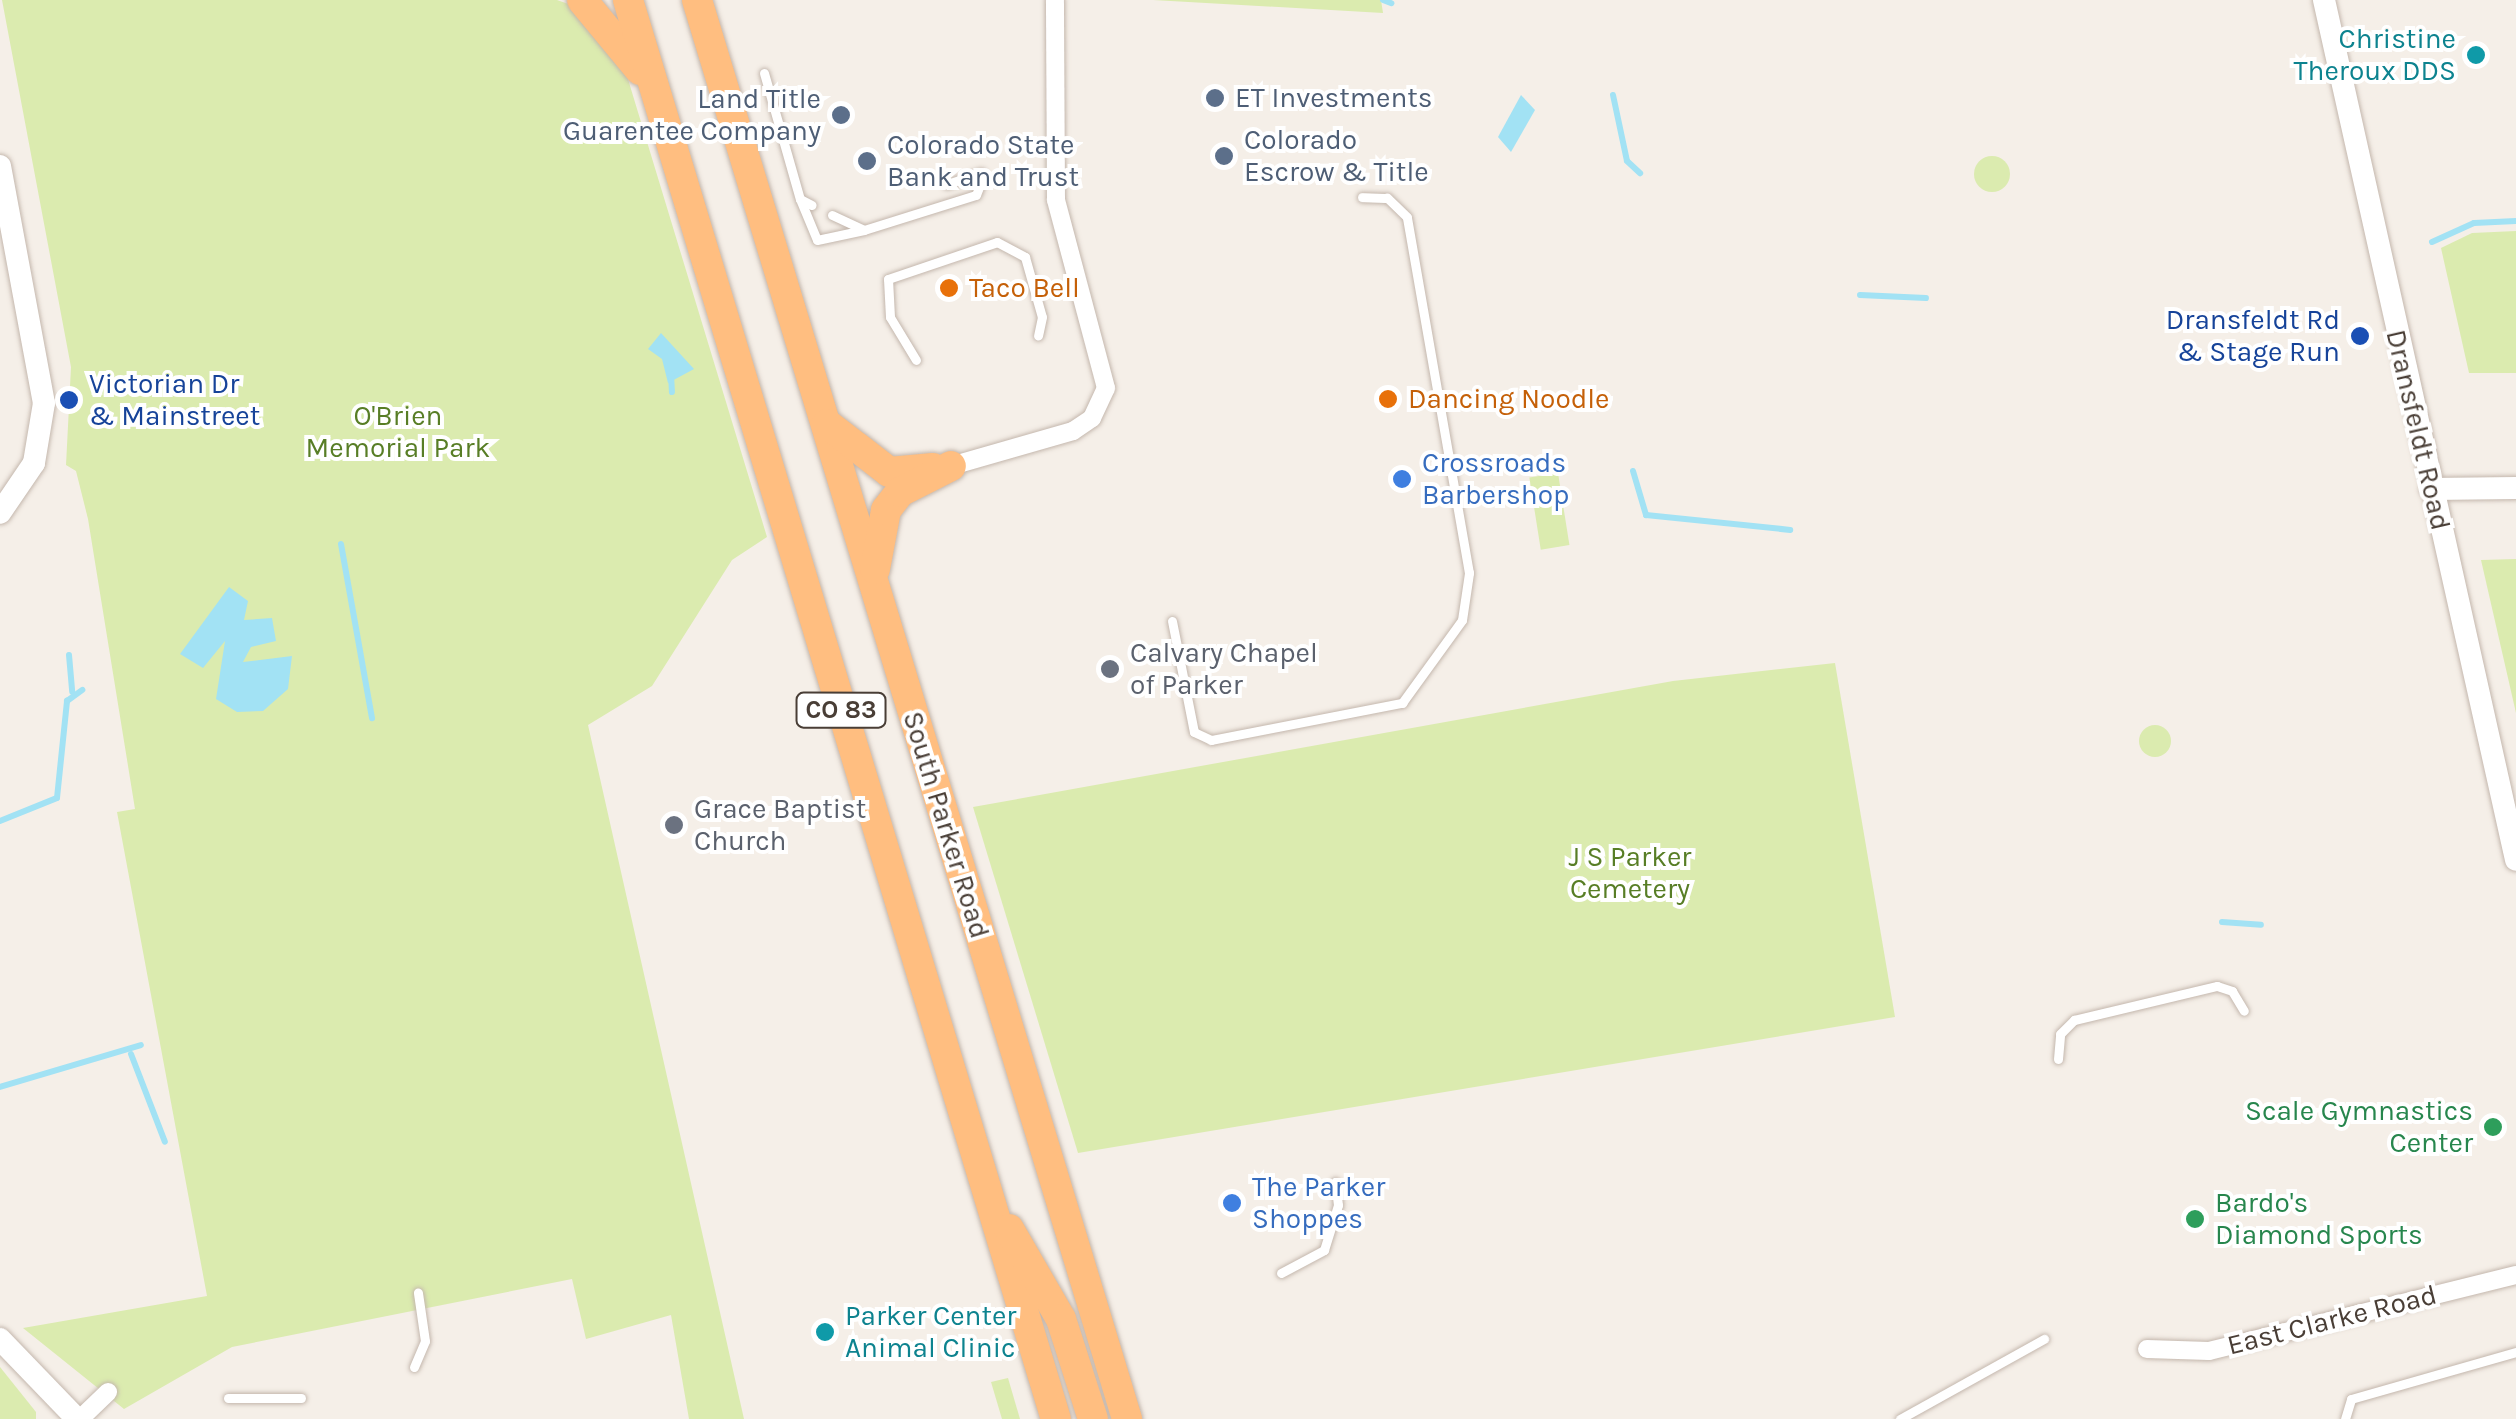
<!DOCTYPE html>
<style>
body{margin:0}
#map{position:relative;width:2516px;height:1419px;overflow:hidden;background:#f5efe8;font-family:Karla,sans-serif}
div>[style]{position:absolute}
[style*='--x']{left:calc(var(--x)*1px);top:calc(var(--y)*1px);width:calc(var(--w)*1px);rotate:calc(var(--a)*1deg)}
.green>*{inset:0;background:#dbebaf;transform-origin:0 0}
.round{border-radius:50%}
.water>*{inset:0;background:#a2e2f4}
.stream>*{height:6px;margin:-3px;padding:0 3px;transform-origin:3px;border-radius:3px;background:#a2e2f4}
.roads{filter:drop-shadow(0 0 2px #c4b7ad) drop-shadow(0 0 2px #c4b7ad)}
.service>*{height:9px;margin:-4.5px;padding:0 4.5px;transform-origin:4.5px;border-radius:4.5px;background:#fff}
.minor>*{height:18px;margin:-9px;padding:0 9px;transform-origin:9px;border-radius:9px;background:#fff}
.tertiary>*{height:22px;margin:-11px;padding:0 11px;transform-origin:11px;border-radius:11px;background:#fff}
.trunk>*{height:30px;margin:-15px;padding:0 15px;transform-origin:15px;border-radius:15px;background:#ffbe80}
.dots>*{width:28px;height:28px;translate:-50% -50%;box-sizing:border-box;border:5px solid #fff;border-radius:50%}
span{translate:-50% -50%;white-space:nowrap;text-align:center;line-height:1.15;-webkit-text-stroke:8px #fff;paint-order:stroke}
.shield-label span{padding:2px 8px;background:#fff;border:2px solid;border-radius:8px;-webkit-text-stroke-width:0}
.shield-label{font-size:25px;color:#493e36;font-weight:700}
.culture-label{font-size:28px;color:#0d838f}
.right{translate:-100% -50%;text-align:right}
.left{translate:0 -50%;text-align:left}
.service-label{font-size:28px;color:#4e5e75}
.food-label{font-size:28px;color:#c56008}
.transit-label{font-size:28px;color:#164399}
.park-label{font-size:28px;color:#587e26}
.street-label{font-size:28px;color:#493e36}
.shop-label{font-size:28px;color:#366cbe}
.worship-label{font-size:28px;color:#5b616d}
.leisure-label{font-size:28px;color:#27864d}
</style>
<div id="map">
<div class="green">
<i style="clip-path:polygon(2px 0,557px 0,577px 7px,624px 66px,767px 537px,732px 560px,652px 686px,588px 725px,744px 1419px,689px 1419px,671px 1315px,586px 1339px,572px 1279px,232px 1347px,124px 1409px,23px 1328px,207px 1296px,117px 812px,135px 809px,88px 519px,76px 471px,66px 465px,71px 367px)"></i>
<i style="clip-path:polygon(1153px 0,1381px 0,1383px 13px)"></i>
<i class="round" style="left:1974px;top:156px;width:36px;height:36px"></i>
<i style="clip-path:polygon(2516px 231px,2516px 373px,2469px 373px,2441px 248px,2472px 233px)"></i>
<i style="left:1558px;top:473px;width:73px;height:29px;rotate:81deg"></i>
<i style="clip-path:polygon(2516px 559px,2516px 713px,2481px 560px)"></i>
<i style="clip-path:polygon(1835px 663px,1895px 1017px,1078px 1153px,973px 807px,1673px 681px)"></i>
<i class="round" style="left:2139px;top:725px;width:32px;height:32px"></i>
<i style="clip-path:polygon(0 1367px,36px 1412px,36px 1419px,0 1419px)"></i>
<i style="clip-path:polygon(1008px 1378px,1020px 1419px,1002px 1419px,991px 1382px)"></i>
</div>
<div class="water">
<i style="clip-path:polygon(1521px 95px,1535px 110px,1511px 152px,1498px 137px)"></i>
<i style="clip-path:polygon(661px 333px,694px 369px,668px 383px,662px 359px,648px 349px)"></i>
<i style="clip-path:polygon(229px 587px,248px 601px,244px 620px,272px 618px,276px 641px,251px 647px,243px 662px,292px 656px,288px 689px,263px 711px,237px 712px,216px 699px,225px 641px,203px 668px,180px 654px)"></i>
</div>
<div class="stream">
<i style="--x:1383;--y:0;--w:9;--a:21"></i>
<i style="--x:1613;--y:95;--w:67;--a:78"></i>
<i style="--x:1627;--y:161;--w:18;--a:43"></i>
<i style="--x:2432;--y:242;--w:46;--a:-24.3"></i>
<i style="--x:2474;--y:223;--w:42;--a:-2.7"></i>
<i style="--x:1860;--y:295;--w:66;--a:2.6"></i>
<i style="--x:671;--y:374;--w:18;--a:87"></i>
<i style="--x:1633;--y:471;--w:46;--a:73.5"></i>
<i style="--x:1646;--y:515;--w:145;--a:5.9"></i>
<i style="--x:341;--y:544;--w:177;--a:79.9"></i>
<i style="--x:69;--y:655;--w:37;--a:85"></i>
<i style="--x:0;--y:821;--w:61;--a:-22"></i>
<i style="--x:57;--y:798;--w:98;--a:-84.1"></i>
<i style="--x:67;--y:701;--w:19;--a:-36"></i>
<i style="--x:2222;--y:922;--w:39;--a:4"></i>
<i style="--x:131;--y:1054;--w:94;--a:68.9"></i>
<i style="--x:0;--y:1087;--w:147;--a:-16.6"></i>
</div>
<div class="roads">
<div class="service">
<i style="--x:764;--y:73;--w:131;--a:74.1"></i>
<i style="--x:800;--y:199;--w:13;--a:27"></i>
<i style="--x:947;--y:184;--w:36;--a:-18"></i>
<i style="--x:800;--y:199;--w:44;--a:67.5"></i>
<i style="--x:817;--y:240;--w:48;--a:-12"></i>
<i style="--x:832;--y:215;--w:35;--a:25"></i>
<i style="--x:864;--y:230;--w:117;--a:-17.4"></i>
<i style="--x:976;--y:195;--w:17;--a:-69"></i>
<i style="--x:916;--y:360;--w:50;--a:-121.2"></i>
<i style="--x:890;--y:317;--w:38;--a:-93"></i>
<i style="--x:888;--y:279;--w:115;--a:-18.7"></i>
<i style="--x:997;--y:242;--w:32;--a:28"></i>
<i style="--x:1025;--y:257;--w:62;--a:74.2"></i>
<i style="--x:1042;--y:317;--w:19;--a:102"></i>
<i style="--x:1172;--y:621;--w:113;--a:78.8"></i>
<i style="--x:1194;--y:732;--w:19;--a:25"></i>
<i style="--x:1211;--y:740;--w:195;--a:-11"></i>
<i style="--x:1402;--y:703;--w:102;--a:-54.1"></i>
<i style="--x:1462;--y:620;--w:48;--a:-81.5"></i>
<i style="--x:1469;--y:573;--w:361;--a:-99.9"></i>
<i style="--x:1407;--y:217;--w:28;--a:-136"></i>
<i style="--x:1387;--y:198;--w:25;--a:-178"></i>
<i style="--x:2058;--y:1059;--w:25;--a:-85"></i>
<i style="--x:2060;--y:1034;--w:20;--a:-45"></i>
<i style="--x:2074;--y:1020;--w:147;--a:-13.4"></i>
<i style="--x:2217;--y:986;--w:16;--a:18"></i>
<i style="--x:2232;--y:991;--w:23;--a:59"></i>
<i style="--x:1281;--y:1273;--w:49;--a:-28.1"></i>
<i style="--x:1324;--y:1250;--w:47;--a:-72.7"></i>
<i style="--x:1338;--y:1205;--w:23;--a:-97"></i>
<i style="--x:414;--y:1367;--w:28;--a:-67"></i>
<i style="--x:425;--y:1341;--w:49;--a:-98.3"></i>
<i style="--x:228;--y:1398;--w:73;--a:0"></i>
<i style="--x:1900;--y:1419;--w:165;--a:-29.1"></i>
<i style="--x:2345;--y:1419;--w:21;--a:-73"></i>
<i style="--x:2351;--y:1399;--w:172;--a:-15.9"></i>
</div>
<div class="minor">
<i style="--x:951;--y:466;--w:127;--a:-16"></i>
<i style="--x:1073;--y:431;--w:23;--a:-34"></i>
<i style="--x:1092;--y:418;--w:33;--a:-65"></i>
<i style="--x:1106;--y:388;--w:195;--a:-104.9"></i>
<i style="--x:1056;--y:200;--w:200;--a:-90.3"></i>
<i style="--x:2147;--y:1349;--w:62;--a:1.8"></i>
<i style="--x:2209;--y:1351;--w:316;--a:-13.9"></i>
<i style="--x:80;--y:1419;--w:39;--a:-44"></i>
</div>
<div class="tertiary">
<i style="--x:2324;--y:0;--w:881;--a:77.41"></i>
<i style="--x:0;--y:166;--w:241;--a:79.5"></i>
<i style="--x:44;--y:403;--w:61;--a:99.5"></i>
<i style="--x:34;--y:463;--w:60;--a:124.2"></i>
<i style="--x:2431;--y:489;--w:85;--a:-0.7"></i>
<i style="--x:0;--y:1339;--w:111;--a:46.1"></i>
</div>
<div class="trunk">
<i style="--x:582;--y:0;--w:91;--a:50.4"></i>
<i style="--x:628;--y:0;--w:1482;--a:73.22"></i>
<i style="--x:697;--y:0;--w:1483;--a:73.14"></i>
<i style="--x:827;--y:424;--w:78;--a:37.7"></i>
<i style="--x:889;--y:472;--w:44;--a:-5.2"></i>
<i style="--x:875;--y:569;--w:60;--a:-79.4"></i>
<i style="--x:886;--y:510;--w:23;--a:-52"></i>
<i style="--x:900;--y:492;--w:57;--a:-27"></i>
<i style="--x:1009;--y:1229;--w:104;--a:60"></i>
<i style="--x:1061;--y:1319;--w:105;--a:72.3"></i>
</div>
</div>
<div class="dots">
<i style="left:2476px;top:55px;background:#0f9aa8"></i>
<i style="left:1215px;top:98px;background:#5c6f8a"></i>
<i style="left:841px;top:115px;background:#5c6f8a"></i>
<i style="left:1224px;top:156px;background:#5c6f8a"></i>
<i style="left:867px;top:161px;background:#5c6f8a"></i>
<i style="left:949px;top:288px;background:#e8710a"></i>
<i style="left:2360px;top:336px;background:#1a4fb4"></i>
<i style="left:1388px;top:399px;background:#e8710a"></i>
<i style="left:69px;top:400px;background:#1a4fb4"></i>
<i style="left:1402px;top:479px;background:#3f7fe0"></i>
<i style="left:1110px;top:669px;background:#6b7280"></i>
<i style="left:674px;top:825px;background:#6b7280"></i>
<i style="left:2493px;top:1127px;background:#2e9e5b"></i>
<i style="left:1232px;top:1203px;background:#3f7fe0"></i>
<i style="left:2195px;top:1219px;background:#2e9e5b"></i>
<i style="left:825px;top:1332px;background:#0f9aa8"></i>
</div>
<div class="shield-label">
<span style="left:841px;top:710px">CO 83</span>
</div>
<div class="culture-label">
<span class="right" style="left:2456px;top:55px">Christine<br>Theroux DDS</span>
<span class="left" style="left:845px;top:1332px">Parker Center<br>Animal Clinic</span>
</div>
<div class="service-label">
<span class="left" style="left:1235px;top:98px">ET Investments</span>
<span class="right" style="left:821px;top:115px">Land Title<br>Guarentee Company</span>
<span class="left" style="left:1244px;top:156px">Colorado<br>Escrow &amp; Title</span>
<span class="left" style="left:887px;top:161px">Colorado State<br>Bank and Trust</span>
</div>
<div class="food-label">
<span class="left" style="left:969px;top:288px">Taco Bell</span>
<span class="left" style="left:1408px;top:399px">Dancing Noodle</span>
</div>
<div class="transit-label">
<span class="right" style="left:2340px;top:336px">Dransfeldt Rd<br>&amp; Stage Run</span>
<span class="left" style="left:89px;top:400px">Victorian Dr<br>&amp; Mainstreet</span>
</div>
<div class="park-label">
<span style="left:398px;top:432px">O'Brien<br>Memorial Park</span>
<span style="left:1630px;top:873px">J S Parker<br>Cemetery</span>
</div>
<div class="street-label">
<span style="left:2418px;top:430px;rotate:77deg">Dransfeldt Road</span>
<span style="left:946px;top:825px;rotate:73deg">South Parker Road</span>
<span style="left:2332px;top:1320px;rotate:-14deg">East Clarke Road</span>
</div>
<div class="shop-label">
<span class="left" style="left:1422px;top:479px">Crossroads<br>Barbershop</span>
<span class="left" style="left:1252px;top:1203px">The Parker<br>Shoppes</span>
</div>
<div class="worship-label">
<span class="left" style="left:1130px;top:669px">Calvary Chapel<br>of Parker</span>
<span class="left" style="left:694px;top:825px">Grace Baptist<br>Church</span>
</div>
<div class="leisure-label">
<span class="right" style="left:2473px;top:1127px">Scale Gymnastics<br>Center</span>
<span class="left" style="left:2215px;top:1219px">Bardo's<br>Diamond Sports</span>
</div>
</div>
